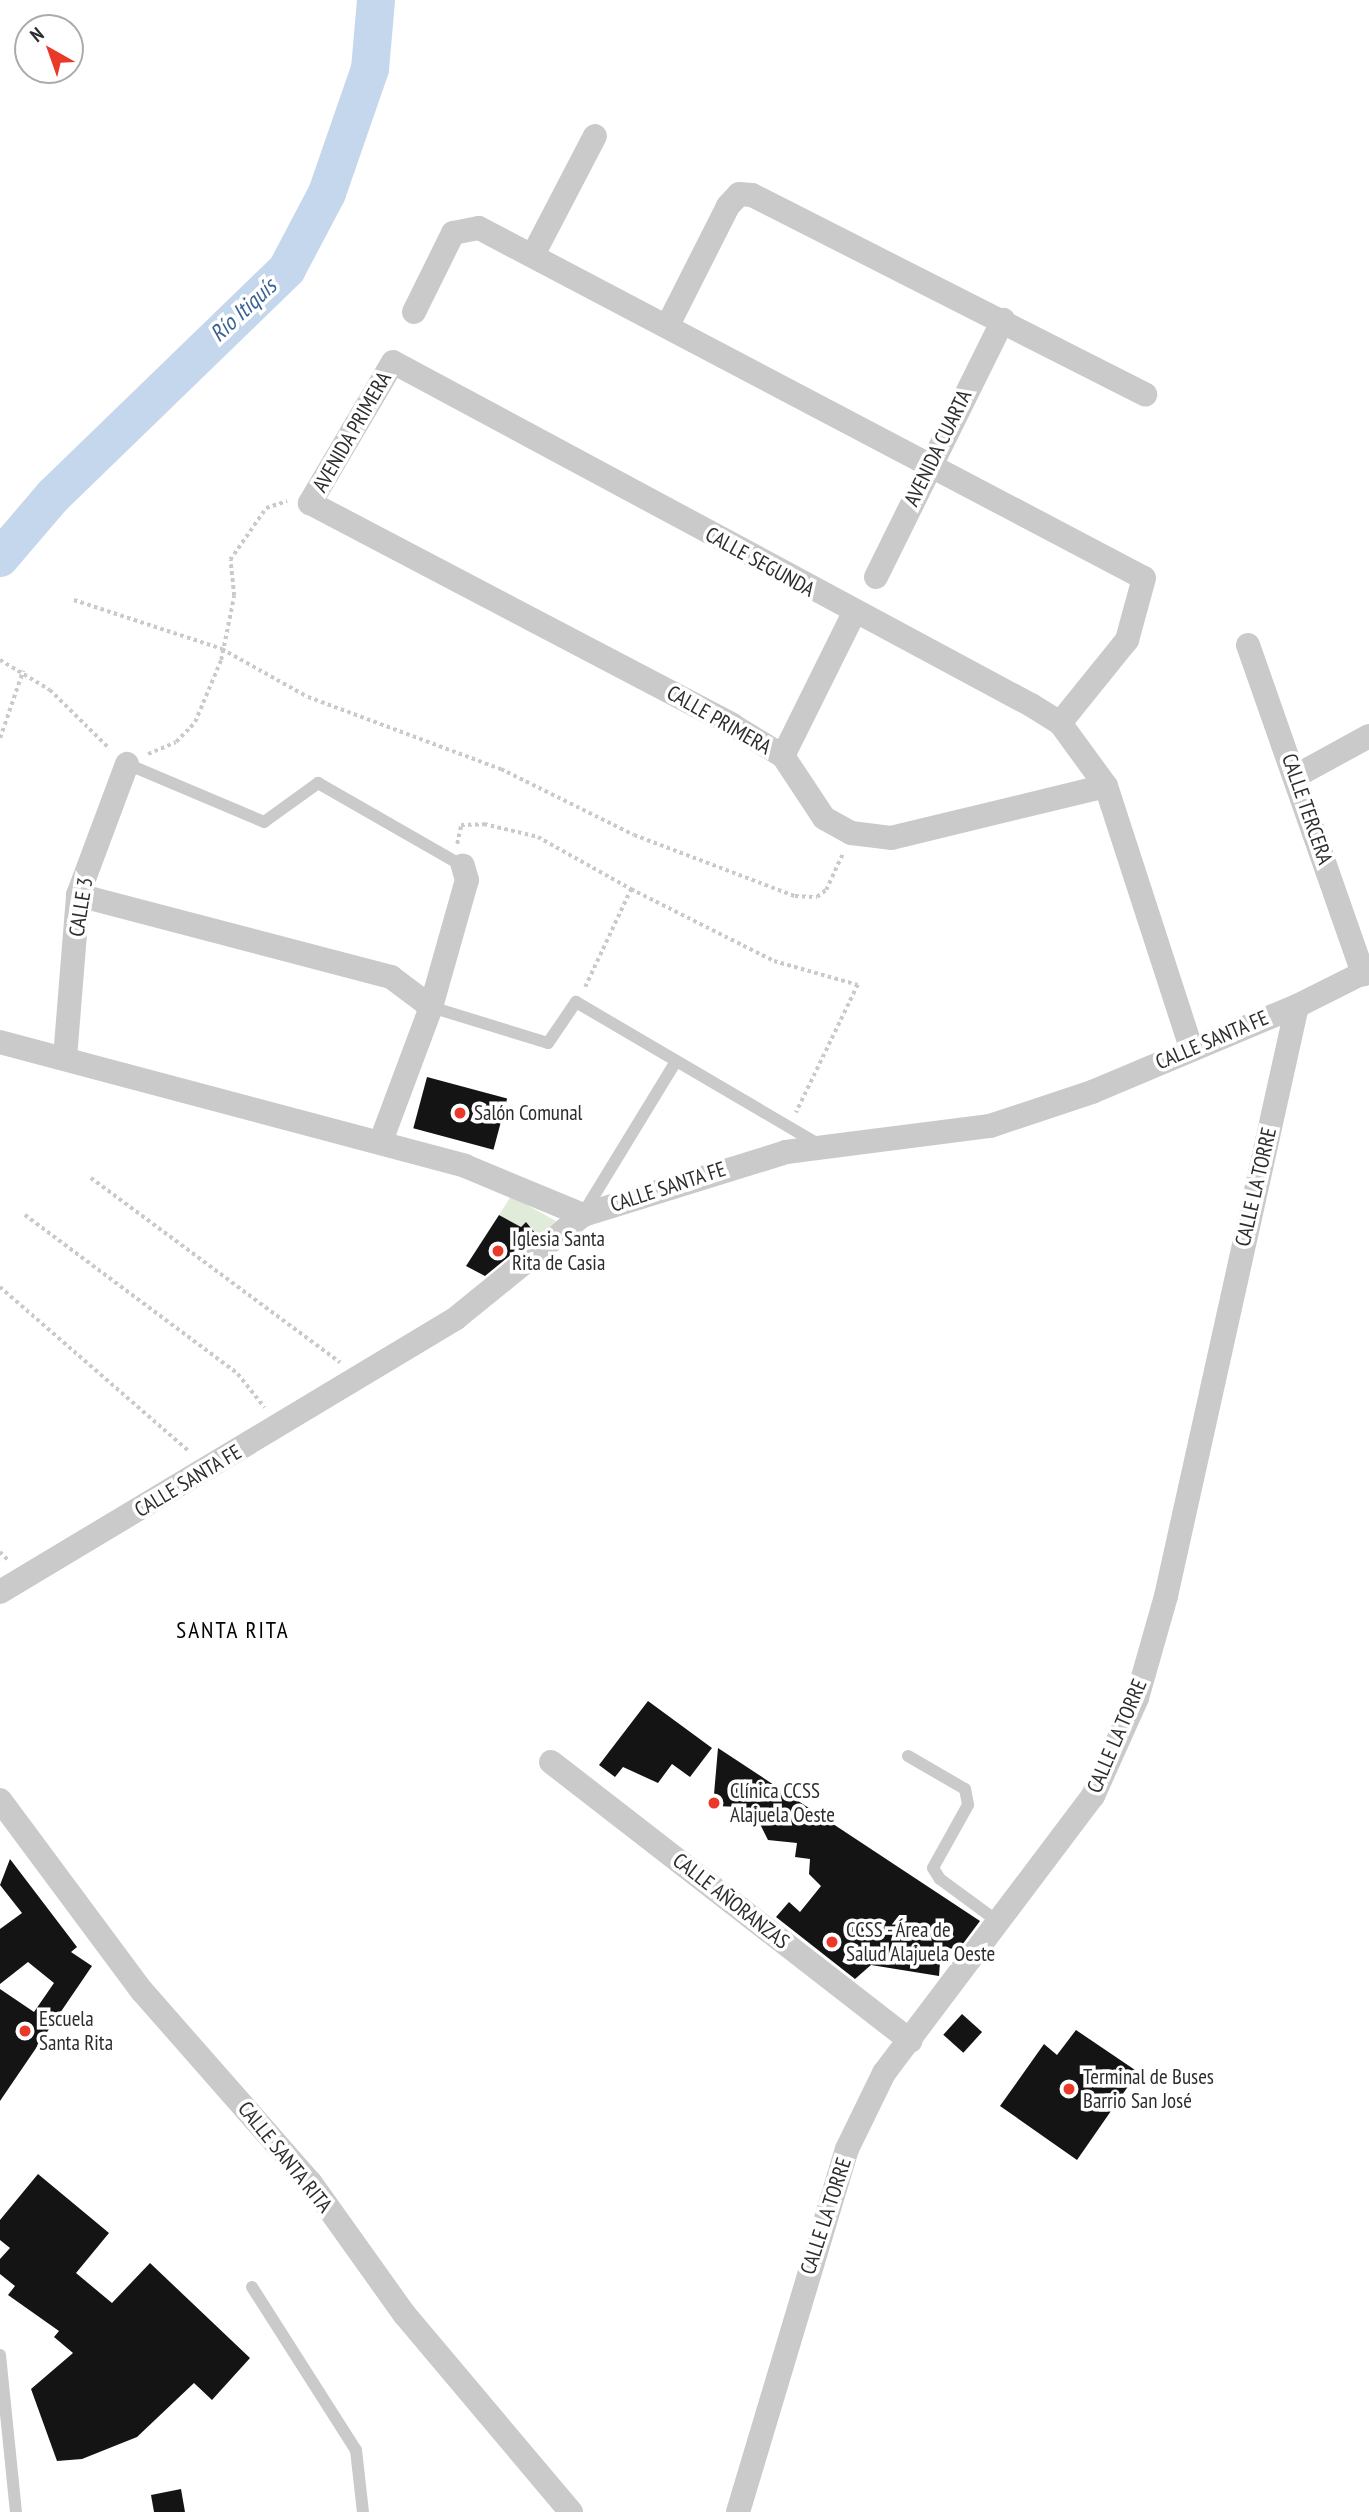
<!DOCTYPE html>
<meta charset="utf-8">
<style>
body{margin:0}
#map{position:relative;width:1369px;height:2512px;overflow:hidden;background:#fff;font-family:"PT Sans Narrow",sans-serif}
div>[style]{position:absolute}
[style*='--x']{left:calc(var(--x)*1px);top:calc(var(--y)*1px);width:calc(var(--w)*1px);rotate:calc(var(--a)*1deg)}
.green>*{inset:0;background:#e0ebda}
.river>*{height:38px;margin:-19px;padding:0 19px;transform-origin:19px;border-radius:19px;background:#c5d7ec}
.building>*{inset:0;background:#141414;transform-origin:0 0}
.path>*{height:3.5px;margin-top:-1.75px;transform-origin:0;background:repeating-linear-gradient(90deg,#cacaca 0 3.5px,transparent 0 7px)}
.service>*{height:12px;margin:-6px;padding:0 6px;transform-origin:6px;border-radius:6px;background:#cacaca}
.minor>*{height:24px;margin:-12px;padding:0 12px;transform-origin:12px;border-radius:12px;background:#cacaca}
.dots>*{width:19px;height:19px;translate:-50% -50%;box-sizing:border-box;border:4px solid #fff;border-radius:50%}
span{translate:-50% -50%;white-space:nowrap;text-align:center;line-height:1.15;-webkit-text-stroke:7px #fff;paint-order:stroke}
.street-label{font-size:21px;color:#2d2d2d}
.poi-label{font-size:21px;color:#2d2d2d}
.left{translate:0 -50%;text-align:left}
.water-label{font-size:23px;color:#396191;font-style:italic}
.neighbourhood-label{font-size:23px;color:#000;letter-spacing:2px}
.north{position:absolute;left:14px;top:14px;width:70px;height:70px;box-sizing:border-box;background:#fff;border:2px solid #ababab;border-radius:50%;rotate:320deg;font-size:19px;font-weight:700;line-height:28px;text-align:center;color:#2d2d2d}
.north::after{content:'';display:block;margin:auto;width:24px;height:32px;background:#eb3929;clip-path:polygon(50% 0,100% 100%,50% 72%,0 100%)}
</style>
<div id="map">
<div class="green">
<i style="clip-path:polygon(511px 1196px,556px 1221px,538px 1236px,526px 1222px,521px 1227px,499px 1215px)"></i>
</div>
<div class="river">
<i style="--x:0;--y:558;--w:82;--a:-49.5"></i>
<i style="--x:53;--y:496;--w:326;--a:-44.1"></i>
<i style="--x:287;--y:269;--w:86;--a:-62.2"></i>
<i style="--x:327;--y:193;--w:131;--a:-70.9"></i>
<i style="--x:370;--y:69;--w:69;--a:-85"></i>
</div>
<div class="building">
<i style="left:427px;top:1077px;width:83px;height:53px;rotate:15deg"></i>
<i style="clip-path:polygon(499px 1215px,521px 1227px,526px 1222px,536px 1234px,485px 1276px,466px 1266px)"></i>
<i style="clip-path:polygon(648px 1701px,712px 1748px,690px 1777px,672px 1764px,658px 1783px,623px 1767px,615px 1777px,599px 1765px)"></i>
<i style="clip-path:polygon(718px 1748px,980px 1921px,959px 1949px,941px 1948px,939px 1976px,871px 1965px,855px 1979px,776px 1917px,789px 1902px,800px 1912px,821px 1886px,809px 1874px,810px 1859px,795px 1857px,797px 1843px,768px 1840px,760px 1824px,741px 1823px,743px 1807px,713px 1806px)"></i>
<i style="clip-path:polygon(10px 1859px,77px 1947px,71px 1952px,92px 1966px,0 2101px,0 1989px,34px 2012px,54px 1983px,28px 1962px,0 1984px,0 1929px,22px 1913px,0 1885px)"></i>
<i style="left:962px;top:2014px;width:27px;height:28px;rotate:42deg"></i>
<i style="clip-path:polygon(1076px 2030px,1138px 2072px,1077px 2160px,1000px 2106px,1044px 2044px,1057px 2055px)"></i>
<i style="clip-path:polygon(38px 2174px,109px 2233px,76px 2273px,112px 2303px,150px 2263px,250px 2358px,212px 2400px,194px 2383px,137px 2437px,82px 2459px,57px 2461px,31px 2389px,73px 2353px,54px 2337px,59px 2331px,8px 2295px,15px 2286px,0 2274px,0 2259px,10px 2248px,0 2240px,0 2220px)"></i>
<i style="clip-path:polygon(181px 2489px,185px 2512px,154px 2512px,151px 2495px)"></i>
</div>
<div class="path">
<i style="--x:74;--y:600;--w:156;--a:18.3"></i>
<i style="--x:222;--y:649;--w:98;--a:29.2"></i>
<i style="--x:308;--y:697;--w:206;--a:20.5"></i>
<i style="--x:501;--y:769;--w:148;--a:26.4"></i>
<i style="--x:634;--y:835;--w:172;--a:20.8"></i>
<i style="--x:795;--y:896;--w:22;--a:3"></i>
<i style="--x:817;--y:897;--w:11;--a:-38"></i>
<i style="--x:826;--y:890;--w:41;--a:-65.3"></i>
<i style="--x:0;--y:660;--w:58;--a:31"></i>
<i style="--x:50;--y:690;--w:84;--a:44.5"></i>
<i style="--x:0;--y:738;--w:71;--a:-71.1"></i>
<i style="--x:148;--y:754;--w:30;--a:-23"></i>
<i style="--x:176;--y:742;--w:28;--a:-46"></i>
<i style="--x:195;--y:722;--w:67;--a:-67.2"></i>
<i style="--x:221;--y:660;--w:65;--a:-78.5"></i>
<i style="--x:234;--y:596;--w:36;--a:-96"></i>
<i style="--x:230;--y:560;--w:63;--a:-55.3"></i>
<i style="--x:266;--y:508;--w:22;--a:-18"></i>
<i style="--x:457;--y:844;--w:19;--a:-78"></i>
<i style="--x:461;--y:825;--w:23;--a:-2"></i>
<i style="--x:484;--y:824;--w:56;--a:13.5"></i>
<i style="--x:538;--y:837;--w:107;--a:29.2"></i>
<i style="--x:585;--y:987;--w:108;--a:-64.9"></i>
<i style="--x:631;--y:889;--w:160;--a:26.7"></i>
<i style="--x:774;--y:961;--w:87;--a:15.9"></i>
<i style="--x:858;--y:985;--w:142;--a:115.8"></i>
<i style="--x:91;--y:1178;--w:310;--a:36.5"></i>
<i style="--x:25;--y:1215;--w:266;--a:36.7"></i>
<i style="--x:238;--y:1374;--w:43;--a:51.5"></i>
<i style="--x:0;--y:1287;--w:252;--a:41"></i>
<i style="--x:0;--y:1552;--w:11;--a:45"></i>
</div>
<div class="service">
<i style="--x:127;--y:764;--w:149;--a:22.9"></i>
<i style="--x:264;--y:822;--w:67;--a:-35.8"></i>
<i style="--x:318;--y:783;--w:167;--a:29.8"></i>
<i style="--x:431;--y:1007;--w:122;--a:17.1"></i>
<i style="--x:548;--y:1043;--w:50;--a:-55.7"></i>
<i style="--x:576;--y:1002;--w:283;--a:30.4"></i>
<i style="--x:584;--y:1212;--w:175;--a:-58.6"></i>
<i style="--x:908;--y:1756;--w:66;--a:30.1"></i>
<i style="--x:965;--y:1789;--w:16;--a:79"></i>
<i style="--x:968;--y:1805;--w:72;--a:119.1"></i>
<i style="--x:933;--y:1868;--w:13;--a:58"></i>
<i style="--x:940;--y:1879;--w:74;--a:36.3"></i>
<i style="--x:252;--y:2287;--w:193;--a:57.5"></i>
<i style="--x:356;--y:2450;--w:62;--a:83.6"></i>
<i style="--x:0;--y:2355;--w:158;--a:84.2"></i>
</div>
<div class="minor">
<i style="--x:533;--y:255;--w:134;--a:-62.5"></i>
<i style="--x:414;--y:312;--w:88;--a:-63.7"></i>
<i style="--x:453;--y:233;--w:26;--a:-11"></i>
<i style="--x:479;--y:228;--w:751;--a:27.76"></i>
<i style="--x:1144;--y:578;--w:64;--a:105.3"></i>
<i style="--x:1127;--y:640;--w:107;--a:128.9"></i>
<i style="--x:669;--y:323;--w:131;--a:-63.2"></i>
<i style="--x:728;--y:206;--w:16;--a:-47"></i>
<i style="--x:739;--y:194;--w:13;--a:4"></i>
<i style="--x:752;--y:195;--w:441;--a:26.9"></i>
<i style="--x:876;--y:577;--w:287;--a:-63.7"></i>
<i style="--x:1248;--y:645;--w:349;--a:70.7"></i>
<i style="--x:783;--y:756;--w:160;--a:-63.6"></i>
<i style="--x:1296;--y:776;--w:83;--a:-28.7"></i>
<i style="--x:1106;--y:786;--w:78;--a:-126.1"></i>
<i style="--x:1060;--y:723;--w:34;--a:-148"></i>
<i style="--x:1031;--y:705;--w:724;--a:-151.74"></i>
<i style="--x:393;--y:362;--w:164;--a:120.5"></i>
<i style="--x:310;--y:503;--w:477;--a:27.7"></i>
<i style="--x:732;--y:725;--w:60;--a:31.3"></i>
<i style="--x:783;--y:756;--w:74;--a:56.5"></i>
<i style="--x:824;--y:818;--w:31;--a:29"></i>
<i style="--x:851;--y:833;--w:40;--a:7.1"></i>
<i style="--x:891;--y:838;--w:221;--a:-13.6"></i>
<i style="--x:1106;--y:786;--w:275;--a:72"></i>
<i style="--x:78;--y:895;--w:324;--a:14.7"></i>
<i style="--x:391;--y:977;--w:50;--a:36.9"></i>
<i style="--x:0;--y:1042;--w:481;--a:14.9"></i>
<i style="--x:465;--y:1166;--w:128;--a:22.6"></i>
<i style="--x:65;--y:1058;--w:164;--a:-85.4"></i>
<i style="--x:78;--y:895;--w:140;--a:-69.5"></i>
<i style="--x:381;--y:1141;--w:143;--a:-69.5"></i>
<i style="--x:431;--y:1007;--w:132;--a:-74.2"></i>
<i style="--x:467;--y:880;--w:15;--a:-106"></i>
<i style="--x:0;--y:1592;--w:531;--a:-30.96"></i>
<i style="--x:455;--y:1319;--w:165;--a:-39.1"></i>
<i style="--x:583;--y:1215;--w:213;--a:-17.2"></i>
<i style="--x:786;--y:1152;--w:206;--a:-7.3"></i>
<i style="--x:990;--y:1126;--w:108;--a:-18.4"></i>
<i style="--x:1092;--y:1092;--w:222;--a:-22.8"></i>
<i style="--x:551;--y:1762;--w:455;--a:37.8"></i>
<i style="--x:0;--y:1800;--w:238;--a:53.4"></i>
<i style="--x:142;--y:1991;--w:254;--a:48.7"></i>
<i style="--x:310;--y:2182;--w:163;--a:54.5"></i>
<i style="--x:405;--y:2315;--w:258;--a:49.9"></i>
<i style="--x:738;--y:2512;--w:379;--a:-73.3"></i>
<i style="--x:847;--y:2149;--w:85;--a:-64"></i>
<i style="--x:884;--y:2073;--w:347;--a:-53"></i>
<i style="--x:1093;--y:1796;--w:107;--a:-65.8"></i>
<i style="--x:1137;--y:1698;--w:106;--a:-74.1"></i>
<i style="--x:1166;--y:1596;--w:604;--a:-77.48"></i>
<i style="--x:1297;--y:1006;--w:80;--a:-26.6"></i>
</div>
<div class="dots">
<i style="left:460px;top:1113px;background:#eb3929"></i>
<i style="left:498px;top:1251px;background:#eb3929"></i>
<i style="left:714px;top:1803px;background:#eb3929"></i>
<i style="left:832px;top:1942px;background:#eb3929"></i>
<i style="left:25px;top:2031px;background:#eb3929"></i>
<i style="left:1069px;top:2089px;background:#eb3929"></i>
</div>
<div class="street-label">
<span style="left:352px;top:432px;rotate:-60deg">AVENIDA PRIMERA</span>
<span style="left:938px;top:448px;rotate:-64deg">AVENIDA CUARTA</span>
<span style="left:760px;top:562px;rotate:29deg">CALLE SEGUNDA</span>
<span style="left:719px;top:720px;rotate:30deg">CALLE PRIMERA</span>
<span style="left:1307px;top:809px;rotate:71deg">CALLE TERCERA</span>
<span style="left:81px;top:907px;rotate:-81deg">CALLE 3</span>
<span style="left:1212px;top:1040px;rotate:-23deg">CALLE SANTA FE</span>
<span style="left:668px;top:1187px;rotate:-18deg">CALLE SANTA FE</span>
<span style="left:1256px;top:1187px;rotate:-77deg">CALLE LA TORRE</span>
<span style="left:188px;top:1481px;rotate:-31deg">CALLE SANTA FE</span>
<span style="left:1117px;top:1736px;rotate:-67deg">CALLE LA TORRE</span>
<span style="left:731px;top:1901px;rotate:38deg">CALLE AÑORANZAS</span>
<span style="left:285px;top:2157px;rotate:51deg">CALLE SANTA RITA</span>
<span style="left:826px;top:2216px;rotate:-72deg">CALLE LA TORRE</span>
</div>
<div class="poi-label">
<span class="left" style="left:474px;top:1113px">Salón Comunal</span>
<span class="left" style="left:512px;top:1251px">Iglesia Santa<br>Rita de Casia</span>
<span class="left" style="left:730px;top:1803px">Clínica CCSS<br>Alajuela Oeste</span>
<span class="left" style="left:846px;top:1942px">CCSS - Área de<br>Salud Alajuela Oeste</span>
<span class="left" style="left:39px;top:2031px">Escuela<br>Santa Rita</span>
<span class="left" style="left:1083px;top:2089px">Terminal de Buses<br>Barrio San José</span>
</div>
<div class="water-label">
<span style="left:243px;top:310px;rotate:-43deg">Río Itiquís</span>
</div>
<div class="neighbourhood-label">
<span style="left:233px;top:1630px">SANTA RITA</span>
</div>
<div class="north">N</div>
</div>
